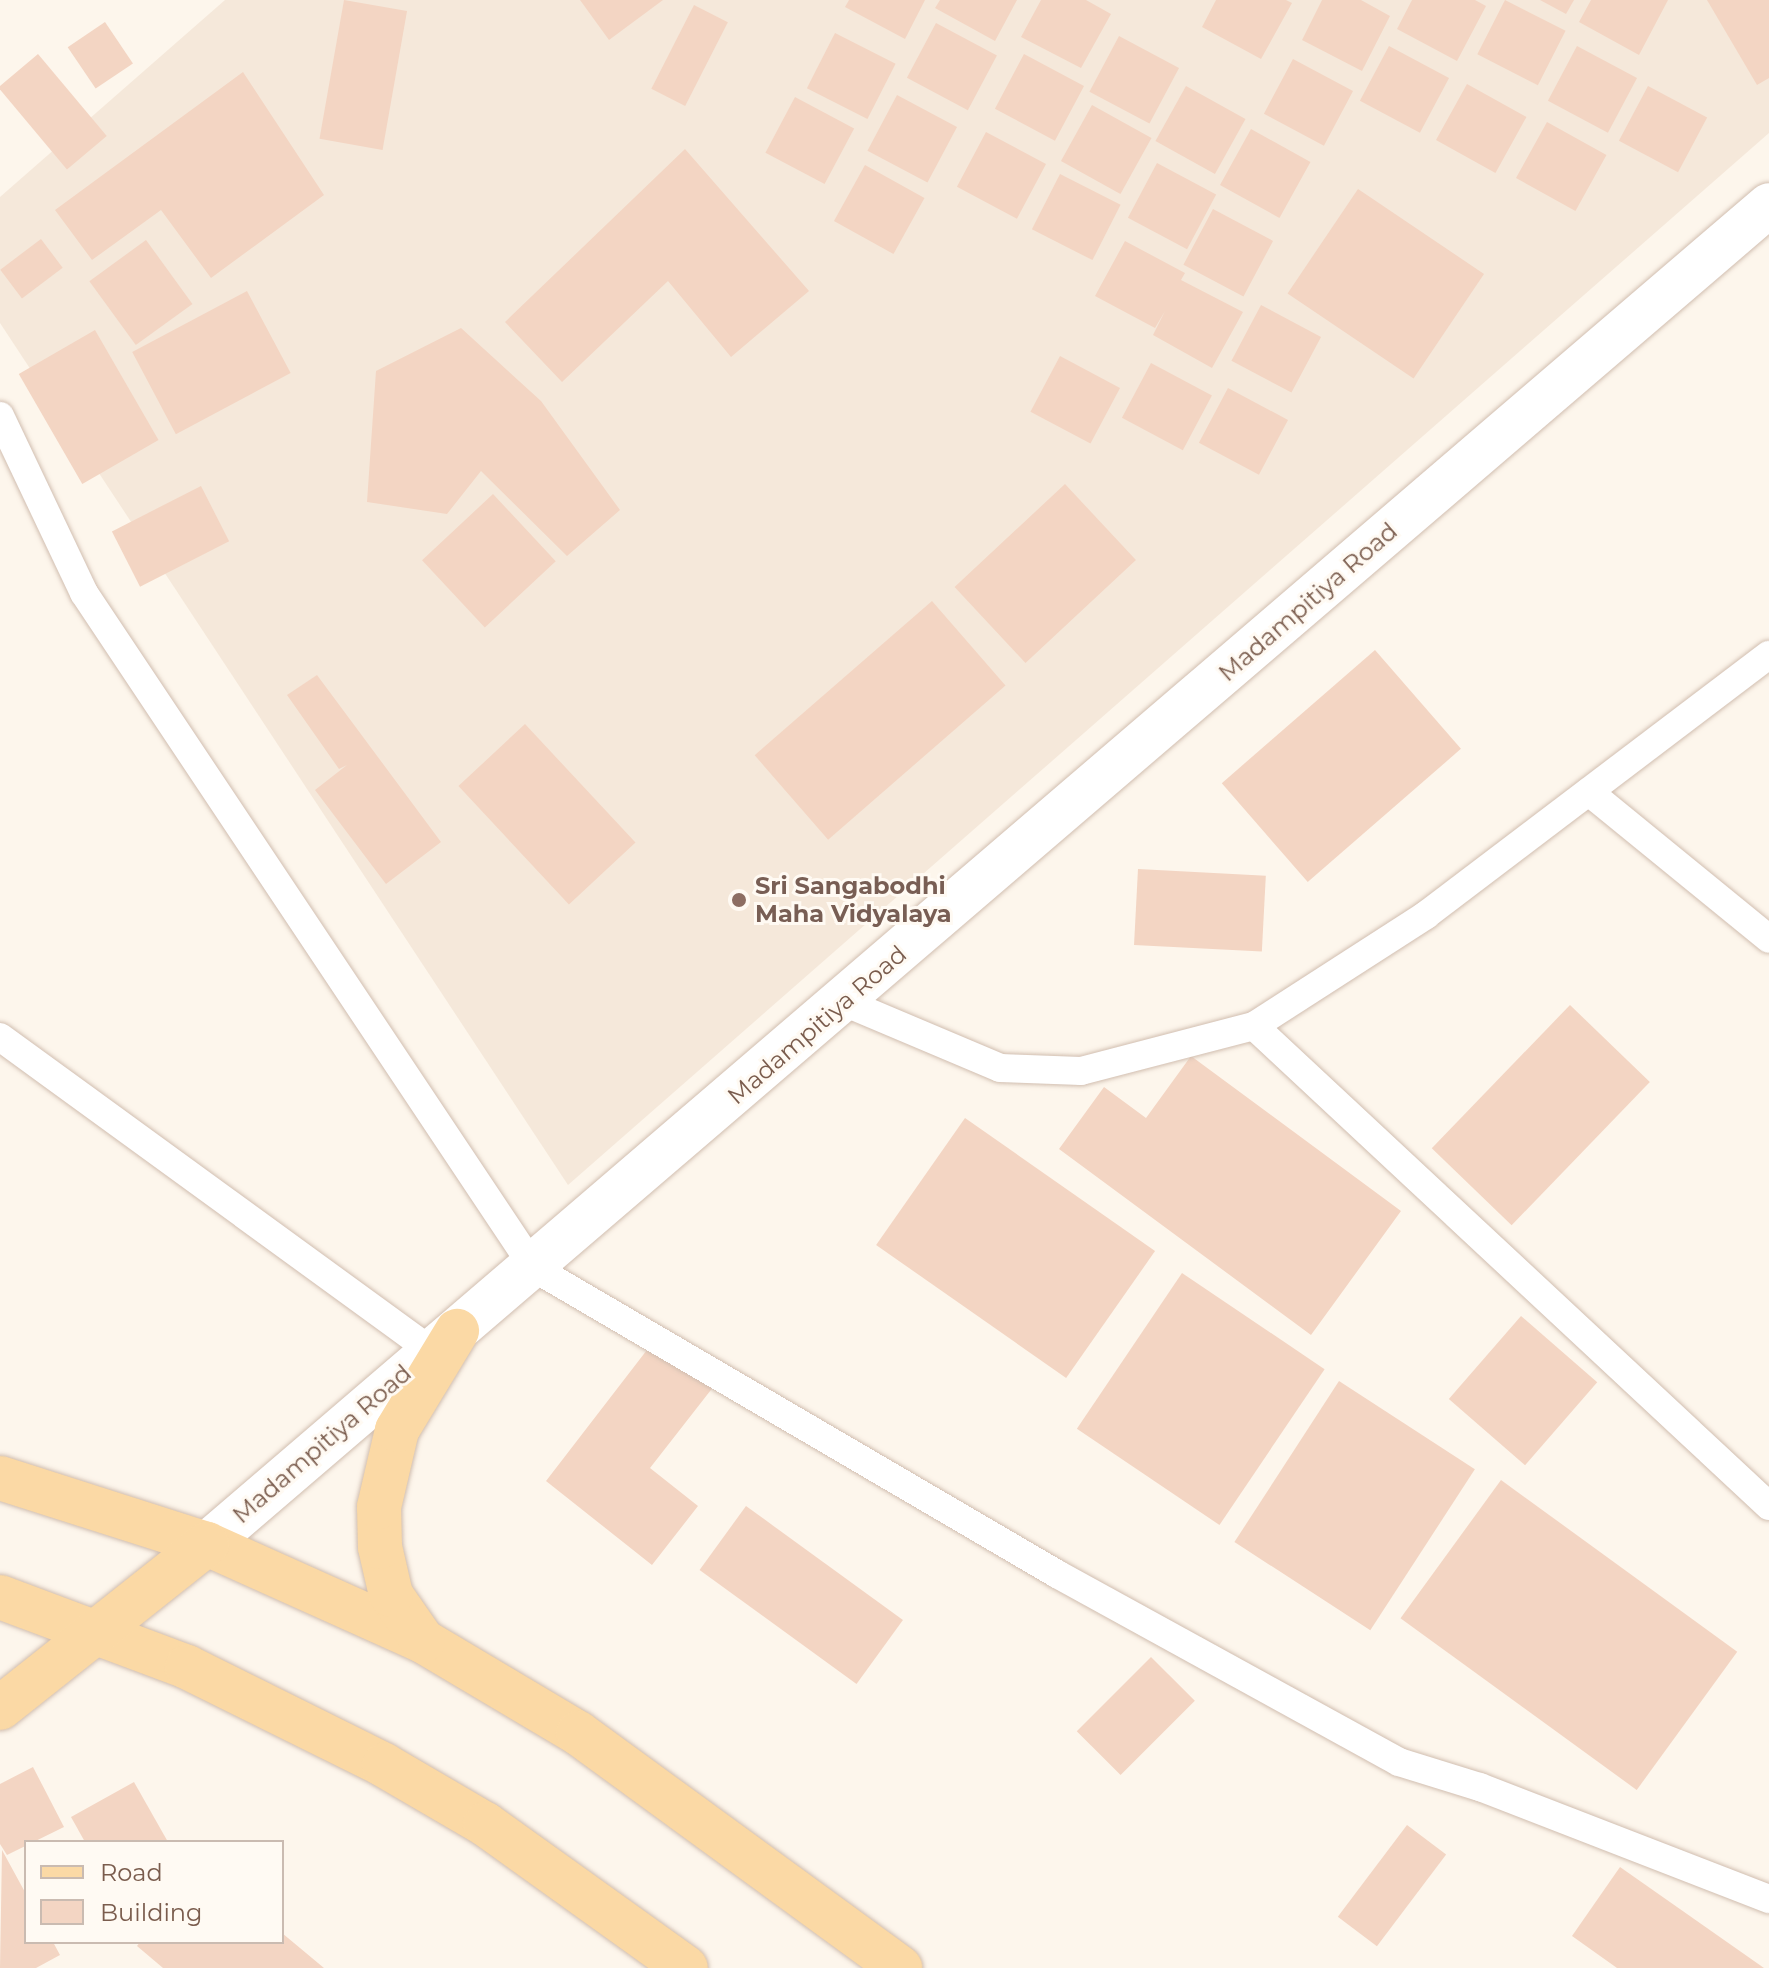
<!DOCTYPE html>
<style>
body{margin:0}
#map{position:relative;width:1769px;height:1968px;overflow:hidden;background:#fdf6ec;font-family:Montserrat,sans-serif}
div>[style]{position:absolute}
[style*='--x']{left:calc(var(--x)*1px);top:calc(var(--y)*1px);width:calc(var(--w)*1px);rotate:calc(var(--a)*1deg)}
.residential>*{inset:0;background:#f5e8da}
.building>*{inset:0;background:#f3d5c3;transform-origin:0 0}
.roads{filter:drop-shadow(0 0 2px #d1beb0) drop-shadow(0 0 2px #d1beb0)}
.service>*{height:28px;margin:-14px;padding:0 14px;transform-origin:14px;border-radius:14px;background:#fff}
.secondary>*{height:44px;margin:-22px;padding:0 22px;transform-origin:22px;border-radius:22px;background:#fff}
.primary>*{height:44px;margin:-22px;padding:0 22px;transform-origin:22px;border-radius:22px;background:#fbd9a5}
.dots>*{width:22px;height:22px;translate:-50% -50%;box-sizing:border-box;border:4px solid #fffaf3;border-radius:50%}
span{translate:-50% -50%;white-space:nowrap;text-align:center;line-height:1.15;-webkit-text-stroke:6px #fffaf3;paint-order:stroke}
.street-label{font-size:24px;color:#7a5c4d}
.education-label{font-size:24px;color:#785e54;font-weight:700}
.left{translate:0 -50%;text-align:left}
.legend{position:absolute;left:24px;top:1840px;width:260px;height:104px;box-sizing:border-box;background:#fffaf3;border:2px solid #cabbb1;margin:0;padding:10px 14px;list-style:none;font-size:24px;color:#7a5c4d}
.legend li{display:flex;align-items:center;gap:16px;height:40px}
.legend b{width:40px;border:2px solid #cabbb1}
</style>
<div id="map">
<div class="residential">
<i style="clip-path:polygon(225px 0,1769px 0,1769px 133px,568px 1185px,0 323px,0 197px)"></i>
</div>
<div class="building">
<i style="left:344px;top:0;width:64px;height:141px;rotate:10deg"></i>
<i style="clip-path:polygon(580px 0,663px 0,609px 40px)"></i>
<i style="clip-path:polygon(849px 0,925px 0,905px 39px,845px 7px)"></i>
<i style="clip-path:polygon(940px 0,1017px 0,995px 41px,935px 8px)"></i>
<i style="clip-path:polygon(1041px 0,1086px 0,1111px 14px,1081px 68px,1021px 37px)"></i>
<i style="clip-path:polygon(1216px 0,1286px 0,1292px 3px,1261px 59px,1202px 27px)"></i>
<i style="clip-path:polygon(1322px 0,1361px 0,1390px 16px,1362px 71px,1302px 40px)"></i>
<i style="clip-path:polygon(1412px 0,1475px 0,1486px 6px,1457px 61px,1397px 29px)"></i>
<i style="left:1505px;top:0;width:68px;height:61px;rotate:27deg"></i>
<i style="clip-path:polygon(1540px 0,1574px 0,1566px 14px)"></i>
<i style="clip-path:polygon(1591px 0,1668px 0,1639px 55px,1579px 22px)"></i>
<i style="clip-path:polygon(1707px 0,1769px 0,1769px 78px,1757px 85px)"></i>
<i style="left:694px;top:5px;width:38px;height:94px;rotate:27deg"></i>
<i style="left:105px;top:22px;width:50px;height:45px;rotate:56deg"></i>
<i style="left:936px;top:23px;width:69px;height:62px;rotate:28deg"></i>
<i style="left:835px;top:33px;width:68px;height:62px;rotate:27deg"></i>
<i style="left:1119px;top:36px;width:68px;height:63px;rotate:28deg"></i>
<i style="left:1389px;top:46px;width:68px;height:62px;rotate:28deg"></i>
<i style="left:1577px;top:46px;width:68px;height:62px;rotate:28deg"></i>
<i style="left:38px;top:54px;width:107px;height:52px;rotate:50deg"></i>
<i style="left:1024px;top:54px;width:68px;height:62px;rotate:28deg"></i>
<i style="left:1293px;top:59px;width:68px;height:62px;rotate:28deg"></i>
<i style="clip-path:polygon(243px 72px,324px 195px,211px 278px,161px 210px,92px 260px,55px 210px)"></i>
<i style="left:1467px;top:84px;width:68px;height:64px;rotate:29deg"></i>
<i style="left:1186px;top:86px;width:68px;height:63px;rotate:29deg"></i>
<i style="left:1648px;top:86px;width:67px;height:62px;rotate:28deg"></i>
<i style="left:897px;top:95px;width:68px;height:63px;rotate:28deg"></i>
<i style="left:795px;top:97px;width:67px;height:63px;rotate:28deg"></i>
<i style="left:1092px;top:105px;width:68px;height:64px;rotate:29deg"></i>
<i style="left:1547px;top:122px;width:68px;height:64px;rotate:29deg"></i>
<i style="left:1251px;top:129px;width:68px;height:64px;rotate:29deg"></i>
<i style="left:986px;top:132px;width:68px;height:62px;rotate:28deg"></i>
<i style="clip-path:polygon(685px 149px,809px 291px,731px 357px,668px 281px,562px 382px,505px 322px)"></i>
<i style="left:1157px;top:163px;width:67px;height:62px;rotate:28deg"></i>
<i style="left:865px;top:165px;width:68px;height:64px;rotate:29deg"></i>
<i style="left:1060px;top:174px;width:68px;height:62px;rotate:27deg"></i>
<i style="left:1358px;top:189px;width:152px;height:126px;rotate:34deg"></i>
<i style="left:1213px;top:209px;width:68px;height:63px;rotate:28deg"></i>
<i style="left:41px;top:239px;width:36px;height:51px;rotate:53deg"></i>
<i style="left:146px;top:240px;width:79px;height:70px;rotate:54deg"></i>
<i style="clip-path:polygon(1125px 241px,1185px 273px,1181px 280px,1243px 312px,1212px 368px,1153px 335px,1165px 311px,1155px 328px,1095px 296px)"></i>
<i style="left:247px;top:291px;width:93px;height:130px;rotate:62deg"></i>
<i style="left:1261px;top:305px;width:68px;height:63px;rotate:28deg"></i>
<i style="clip-path:polygon(461px 328px,541px 401px,620px 510px,567px 556px,481px 471px,447px 514px,367px 502px,376px 371px)"></i>
<i style="left:95px;top:330px;width:127px;height:88px;rotate:60deg"></i>
<i style="left:1060px;top:356px;width:68px;height:63px;rotate:28deg"></i>
<i style="left:1151px;top:363px;width:69px;height:62px;rotate:28deg"></i>
<i style="left:1228px;top:388px;width:68px;height:62px;rotate:28deg"></i>
<i style="left:1065px;top:484px;width:104px;height:151px;rotate:47deg"></i>
<i style="left:201px;top:486px;width:62px;height:100px;rotate:63deg"></i>
<i style="left:493px;top:494px;width:92px;height:97px;rotate:47deg"></i>
<i style="left:932px;top:601px;width:112px;height:235px;rotate:49deg"></i>
<i style="left:1375px;top:650px;width:131px;height:203px;rotate:49deg"></i>
<i style="clip-path:polygon(317px 675px,441px 842px,386px 884px,315px 790px,347px 765px,339px 769px,287px 695px)"></i>
<i style="left:525px;top:724px;width:162px;height:91px;rotate:47deg"></i>
<i style="left:1138px;top:869px;width:128px;height:76px;rotate:3deg"></i>
<i style="left:1570px;top:1005px;width:111px;height:199px;rotate:44deg"></i>
<i style="clip-path:polygon(1191px 1056px,1401px 1211px,1311px 1335px,1059px 1149px,1104px 1087px,1146px 1118px)"></i>
<i style="left:965px;top:1118px;width:232px;height:155px;rotate:35deg"></i>
<i style="left:1182px;top:1273px;width:172px;height:188px;rotate:34deg"></i>
<i style="left:1521px;top:1316px;width:101px;height:110px;rotate:41deg"></i>
<i style="clip-path:polygon(650px 1346px,714px 1386px,650px 1468px,698px 1506px,652px 1565px,546px 1481px)"></i>
<i style="left:1339px;top:1381px;width:162px;height:192px;rotate:33deg"></i>
<i style="left:1501px;top:1480px;width:292px;height:171px;rotate:36deg"></i>
<i style="left:746px;top:1506px;width:194px;height:79px;rotate:36deg"></i>
<i style="left:1151px;top:1657px;width:62px;height:105px;rotate:45deg"></i>
<i style="clip-path:polygon(33px 1767px,64px 1827px,7px 1855px,0 1844px,0 1784px)"></i>
<i style="clip-path:polygon(134px 1782px,168px 1842px,85px 1842px,71px 1817px)"></i>
<i style="left:1407px;top:1825px;width:49px;height:115px;rotate:37deg"></i>
<i style="clip-path:polygon(2px 1850px,26px 1894px,26px 1942px,53px 1942px,60px 1955px,36px 1968px,0 1968px)"></i>
<i style="clip-path:polygon(1620px 1867px,1764px 1968px,1617px 1968px,1572px 1936px)"></i>
<i style="clip-path:polygon(282px 1933px,324px 1968px,163px 1968px,137px 1946px,140px 1942px,282px 1942px)"></i>
</div>
<div class="roads">
<div class="service">
<i style="--x:0;--y:416;--w:196;--a:64.6"></i>
<i style="--x:84;--y:593;--w:811;--a:56.31"></i>
<i style="--x:534;--y:1268;--w:606;--a:30.33"></i>
<i style="--x:1057;--y:1574;--w:390;--a:28.8"></i>
<i style="--x:1399;--y:1762;--w:85;--a:17.2"></i>
<i style="--x:1480;--y:1787;--w:310;--a:21.2"></i>
<i style="--x:1589;--y:792;--w:232;--a:39.2"></i>
<i style="--x:844;--y:1002;--w:169;--a:22.9"></i>
<i style="--x:1000;--y:1068;--w:81;--a:2.1"></i>
<i style="--x:1081;--y:1071;--w:179;--a:-14.6"></i>
<i style="--x:1254;--y:1026;--w:205;--a:-32.8"></i>
<i style="--x:1426;--y:915;--w:430;--a:-37.2"></i>
<i style="--x:1254;--y:1026;--w:704;--a:42.99"></i>
<i style="--x:0;--y:1037;--w:532;--a:36.05"></i>
</div>
<div class="secondary">
<i style="--x:207;--y:1544;--w:2057;--a:-40.6"></i>
</div>
<div class="primary">
<i style="--x:0;--y:1478;--w:217;--a:17.7"></i>
<i style="--x:207;--y:1544;--w:237;--a:24.2"></i>
<i style="--x:423;--y:1641;--w:180;--a:30.7"></i>
<i style="--x:578;--y:1733;--w:399;--a:36.1"></i>
<i style="--x:0;--y:1597;--w:200;--a:20.5"></i>
<i style="--x:187;--y:1667;--w:220;--a:26.4"></i>
<i style="--x:384;--y:1765;--w:117;--a:30.3"></i>
<i style="--x:485;--y:1824;--w:247;--a:35.6"></i>
<i style="--x:423;--y:1641;--w:56;--a:-124.8"></i>
<i style="--x:391;--y:1595;--w:49;--a:-102.9"></i>
<i style="--x:380;--y:1547;--w:40;--a:-91.4"></i>
<i style="--x:379;--y:1507;--w:79;--a:-76.8"></i>
<i style="--x:397;--y:1430;--w:116;--a:-58.8"></i>
<i style="--x:0;--y:1708;--w:264;--a:-38.4"></i>
</div>
</div>
<div class="dots">
<i style="left:739px;top:900px;background:#8d6e63"></i>
</div>
<div class="street-label">
<span style="left:1308px;top:602px;rotate:-41deg">Madampitiya Road</span>
<span style="left:817px;top:1025px;rotate:-41deg">Madampitiya Road</span>
<span style="left:322px;top:1444px;rotate:-41deg">Madampitiya Road</span>
</div>
<div class="education-label">
<span class="left" style="left:755px;top:900px">Sri Sangabodhi<br>Maha Vidyalaya</span>
</div>
<ul class="legend">
<li><b style="height:10px;background:#fbd9a5"></b>Road</li>
<li><b style="height:22px;background:#f3d5c3"></b>Building</li>
</ul>
</div>
